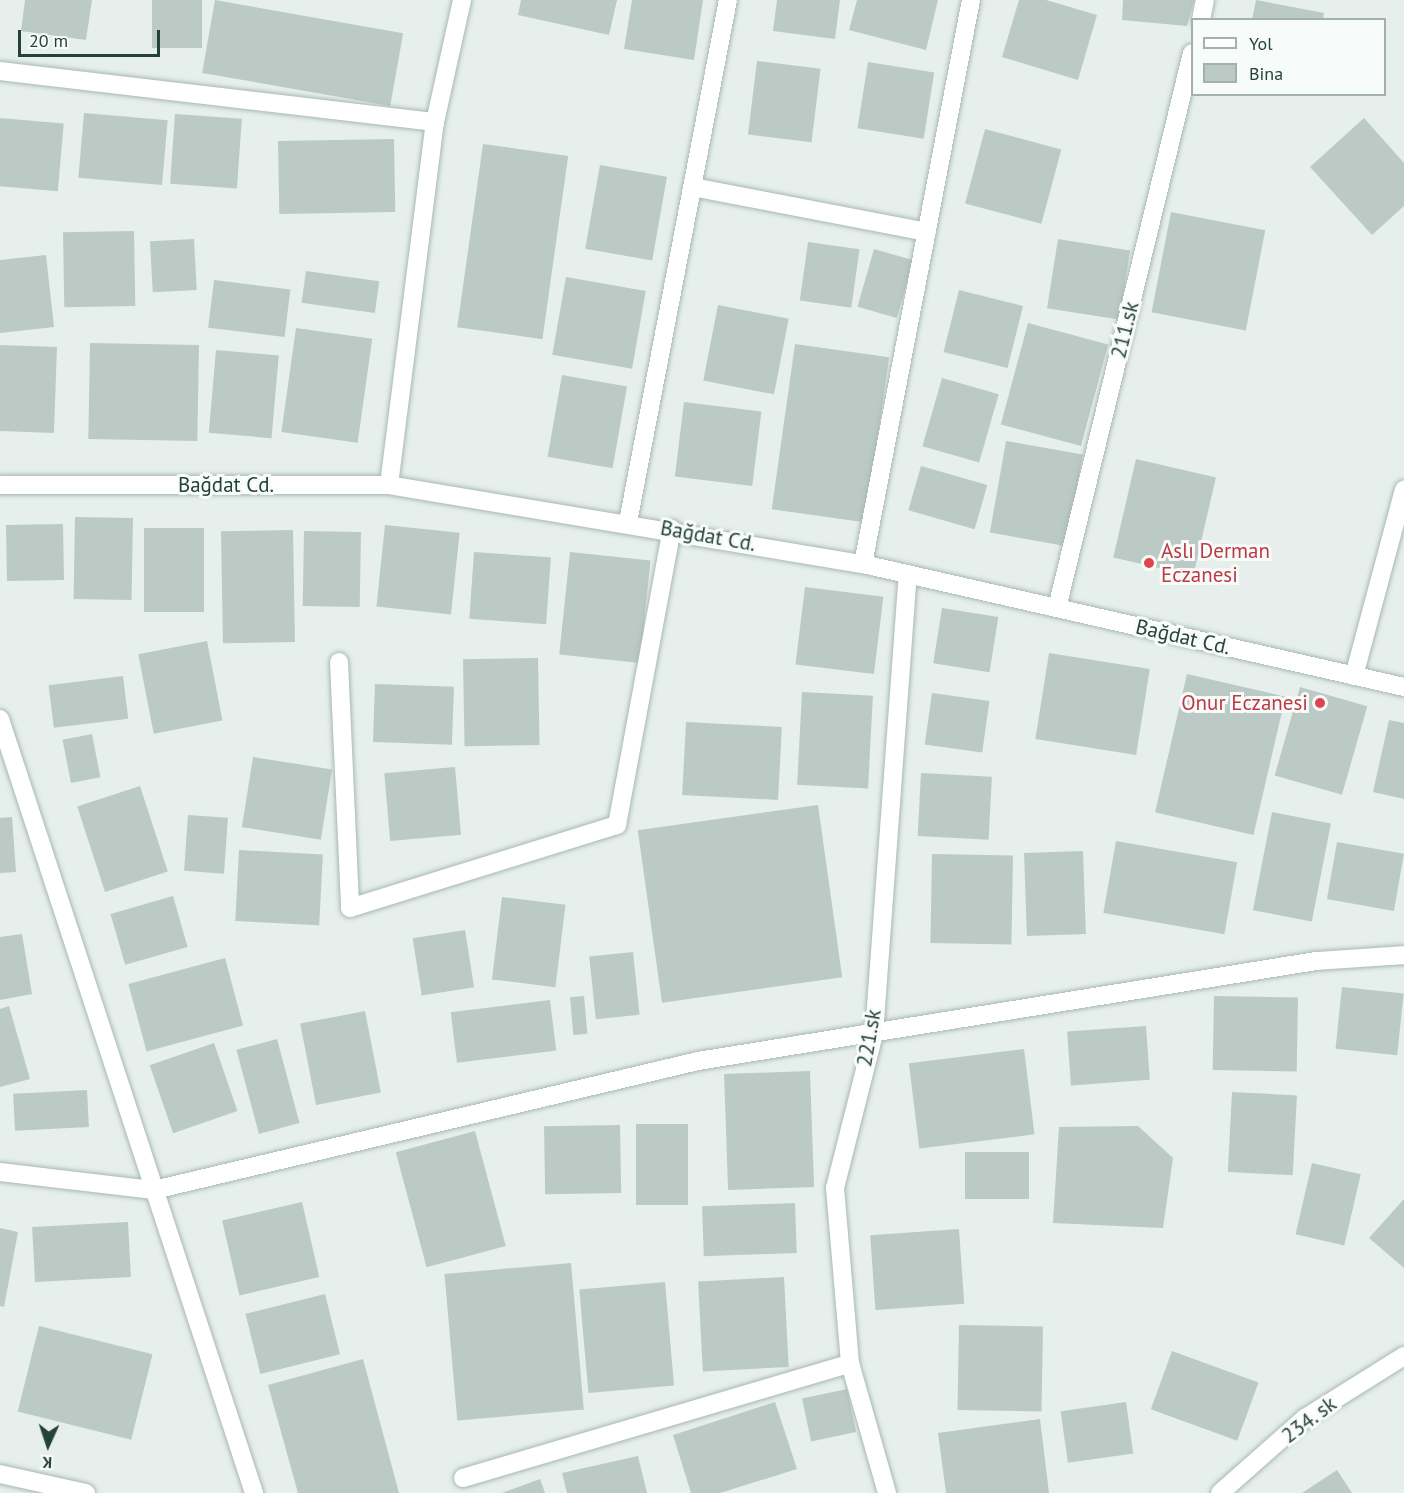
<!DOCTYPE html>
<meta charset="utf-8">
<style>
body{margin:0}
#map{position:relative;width:1404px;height:1493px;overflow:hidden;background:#e6efeb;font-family:"PT Sans",sans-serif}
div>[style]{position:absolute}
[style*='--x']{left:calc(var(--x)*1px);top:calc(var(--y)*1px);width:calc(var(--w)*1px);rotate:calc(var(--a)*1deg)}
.building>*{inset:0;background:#bbcac4;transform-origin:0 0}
.roads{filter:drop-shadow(0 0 2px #a8b8b2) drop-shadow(0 0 2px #a8b8b2)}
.street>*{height:18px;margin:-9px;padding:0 9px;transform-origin:9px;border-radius:9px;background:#fff}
.secondary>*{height:18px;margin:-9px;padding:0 9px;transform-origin:9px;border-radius:9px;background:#fff}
.dots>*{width:16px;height:16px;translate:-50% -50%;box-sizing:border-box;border:3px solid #f7fbf9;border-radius:50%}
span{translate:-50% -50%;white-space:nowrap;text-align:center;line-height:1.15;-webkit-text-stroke:6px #f7fbf9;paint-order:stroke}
.street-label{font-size:21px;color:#24423a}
.health-label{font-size:21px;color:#be3a42}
.left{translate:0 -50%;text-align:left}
.right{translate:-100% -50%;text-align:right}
.legend{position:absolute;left:1191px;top:18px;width:195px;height:78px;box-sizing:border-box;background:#f7fbf9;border:2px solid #a3b1ad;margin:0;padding:8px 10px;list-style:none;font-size:18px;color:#24423a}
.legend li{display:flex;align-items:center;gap:12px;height:30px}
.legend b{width:30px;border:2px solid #a3b1ad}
.north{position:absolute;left:18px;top:1415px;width:60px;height:60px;-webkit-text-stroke:4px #f7fbf9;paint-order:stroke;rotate:183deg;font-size:16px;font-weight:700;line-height:24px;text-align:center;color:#24423a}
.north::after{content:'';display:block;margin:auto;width:21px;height:27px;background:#24423a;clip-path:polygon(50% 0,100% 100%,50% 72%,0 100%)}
.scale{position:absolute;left:18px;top:30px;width:142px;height:27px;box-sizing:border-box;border:3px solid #24423a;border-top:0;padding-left:8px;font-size:18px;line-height:21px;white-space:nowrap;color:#24423a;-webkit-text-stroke:4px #f7fbf9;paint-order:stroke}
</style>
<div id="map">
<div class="building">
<i style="clip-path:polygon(25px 0,92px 0,86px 40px,21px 31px)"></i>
<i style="left:152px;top:0;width:50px;height:48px"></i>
<i style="left:215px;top:0;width:191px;height:74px;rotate:10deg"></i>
<i style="clip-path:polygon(521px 0,617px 0,609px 35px,518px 15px)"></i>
<i style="clip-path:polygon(632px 0,703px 0,694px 60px,624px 49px)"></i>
<i style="clip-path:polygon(777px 0,840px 0,835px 39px,773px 31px)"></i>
<i style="clip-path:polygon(857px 0,938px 0,926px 50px,849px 30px)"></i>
<i style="clip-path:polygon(1019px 0,1046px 0,1097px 15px,1078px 80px,1002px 57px)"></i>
<i style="clip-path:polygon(1123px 0,1194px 0,1187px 26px,1122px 20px)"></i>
<i style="clip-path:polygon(1256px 0,1324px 13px,1323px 20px,1252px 20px)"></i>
<i style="left:757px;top:61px;width:64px;height:74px;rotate:7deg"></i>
<i style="left:868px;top:62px;width:67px;height:67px;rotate:9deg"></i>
<i style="left:84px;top:113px;width:84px;height:65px;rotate:5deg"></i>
<i style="left:175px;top:114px;width:67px;height:70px;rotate:4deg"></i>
<i style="left:0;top:118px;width:64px;height:68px;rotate:5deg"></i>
<i style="clip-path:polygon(1364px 118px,1404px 163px,1404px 206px,1372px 235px,1310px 167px)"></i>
<i style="left:985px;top:129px;width:79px;height:77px;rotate:15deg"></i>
<i style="left:394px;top:139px;width:73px;height:116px;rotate:89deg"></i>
<i style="left:483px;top:144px;width:86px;height:185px;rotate:8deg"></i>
<i style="left:600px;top:165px;width:68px;height:85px;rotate:10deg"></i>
<i style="left:1171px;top:212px;width:96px;height:102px;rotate:11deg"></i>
<i style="left:134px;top:231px;width:75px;height:71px;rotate:89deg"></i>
<i style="left:194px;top:239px;width:51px;height:44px;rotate:87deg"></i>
<i style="left:1058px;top:239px;width:73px;height:70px;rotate:9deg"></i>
<i style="left:808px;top:242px;width:52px;height:59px;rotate:8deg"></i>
<i style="left:874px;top:249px;width:41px;height:60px;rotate:16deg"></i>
<i style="clip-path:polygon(46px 255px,54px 327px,0 333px,0 260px)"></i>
<i style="left:306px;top:271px;width:74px;height:32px;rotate:8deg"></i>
<i style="left:566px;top:277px;width:81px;height:79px;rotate:10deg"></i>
<i style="left:214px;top:280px;width:77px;height:48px;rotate:7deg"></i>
<i style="left:959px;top:290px;width:66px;height:64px;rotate:14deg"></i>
<i style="left:718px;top:305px;width:72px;height:77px;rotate:11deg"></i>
<i style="left:1028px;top:323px;width:83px;height:105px;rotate:15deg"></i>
<i style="left:296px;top:328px;width:77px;height:105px;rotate:8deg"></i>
<i style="left:90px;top:343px;width:109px;height:96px;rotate:1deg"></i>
<i style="left:795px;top:344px;width:95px;height:167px;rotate:8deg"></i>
<i style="left:0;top:345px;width:57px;height:86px;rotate:2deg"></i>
<i style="left:216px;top:350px;width:63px;height:83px;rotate:5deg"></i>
<i style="left:562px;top:375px;width:66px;height:83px;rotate:10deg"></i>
<i style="left:942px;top:378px;width:59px;height:71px;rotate:16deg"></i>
<i style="left:684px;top:402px;width:78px;height:75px;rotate:7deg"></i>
<i style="left:1006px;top:441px;width:78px;height:93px;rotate:10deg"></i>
<i style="left:1136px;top:459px;width:82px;height:101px;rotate:13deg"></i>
<i style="left:921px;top:466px;width:69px;height:46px;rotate:16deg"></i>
<i style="left:75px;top:517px;width:58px;height:82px;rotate:1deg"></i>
<i style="left:63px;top:524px;width:56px;height:57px;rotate:89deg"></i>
<i style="left:385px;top:525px;width:75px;height:82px;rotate:6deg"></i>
<i style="left:144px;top:528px;width:60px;height:84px"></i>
<i style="left:293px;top:530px;width:112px;height:72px;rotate:89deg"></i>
<i style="left:304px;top:531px;width:57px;height:75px;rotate:1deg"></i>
<i style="left:474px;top:552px;width:77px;height:67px;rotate:4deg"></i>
<i style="left:570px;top:552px;width:81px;height:103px;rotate:6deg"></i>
<i style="left:805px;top:587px;width:79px;height:78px;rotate:7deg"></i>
<i style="left:942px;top:608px;width:57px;height:56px;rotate:9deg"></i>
<i style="left:207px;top:641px;width:81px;height:70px;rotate:79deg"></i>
<i style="left:1049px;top:653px;width:102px;height:87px;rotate:9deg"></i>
<i style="left:538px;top:658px;width:87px;height:75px;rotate:89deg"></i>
<i style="left:1187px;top:674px;width:101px;height:142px;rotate:13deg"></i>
<i style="left:123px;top:676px;width:43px;height:75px;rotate:83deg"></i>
<i style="left:375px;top:684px;width:79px;height:58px;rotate:2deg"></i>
<i style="left:1300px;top:687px;width:70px;height:92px;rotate:16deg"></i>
<i style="left:802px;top:692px;width:71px;height:93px;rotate:3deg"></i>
<i style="left:932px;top:693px;width:58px;height:52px;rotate:8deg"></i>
<i style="clip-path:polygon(1389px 720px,1404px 723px,1404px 799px,1373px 792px)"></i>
<i style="left:686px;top:722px;width:96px;height:73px;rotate:3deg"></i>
<i style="left:92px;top:734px;width:44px;height:30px;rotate:79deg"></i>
<i style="left:253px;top:757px;width:80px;height:71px;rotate:9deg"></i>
<i style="left:455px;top:767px;width:68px;height:71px;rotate:85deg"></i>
<i style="left:921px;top:773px;width:71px;height:63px;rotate:3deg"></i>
<i style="left:140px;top:786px;width:90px;height:66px;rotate:72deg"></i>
<i style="left:818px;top:805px;width:174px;height:182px;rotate:82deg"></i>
<i style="left:1272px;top:812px;width:60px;height:100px;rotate:11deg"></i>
<i style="left:188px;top:815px;width:40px;height:56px;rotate:4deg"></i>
<i style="clip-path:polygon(12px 817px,16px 872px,0 873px,0 818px)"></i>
<i style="left:1116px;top:841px;width:123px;height:73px;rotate:10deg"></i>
<i style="left:1337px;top:842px;width:68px;height:58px;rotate:10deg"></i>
<i style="left:239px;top:850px;width:84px;height:71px;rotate:3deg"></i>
<i style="left:1083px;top:851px;width:83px;height:59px;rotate:88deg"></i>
<i style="left:932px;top:854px;width:81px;height:89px;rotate:1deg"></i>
<i style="left:173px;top:896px;width:53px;height:65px;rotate:74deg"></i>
<i style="left:502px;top:897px;width:64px;height:83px;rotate:7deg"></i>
<i style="left:465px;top:930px;width:58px;height:53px;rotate:81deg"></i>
<i style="clip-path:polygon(22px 934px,32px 994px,0 1000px,0 937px)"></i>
<i style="left:633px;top:952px;width:63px;height:44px;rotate:84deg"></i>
<i style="left:225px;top:958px;width:70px;height:100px;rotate:75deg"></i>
<i style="left:1342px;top:987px;width:62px;height:62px;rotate:6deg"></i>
<i style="left:584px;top:996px;width:38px;height:14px;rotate:85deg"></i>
<i style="left:1214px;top:996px;width:84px;height:74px;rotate:1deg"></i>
<i style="left:550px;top:1000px;width:51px;height:100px;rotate:83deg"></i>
<i style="clip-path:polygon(9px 1006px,30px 1079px,0 1087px,0 1009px)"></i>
<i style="left:365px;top:1011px;width:83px;height:66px;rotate:79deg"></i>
<i style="left:1146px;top:1026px;width:54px;height:79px;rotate:86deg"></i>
<i style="left:277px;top:1039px;width:87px;height:42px;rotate:75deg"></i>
<i style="left:214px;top:1043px;width:72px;height:68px;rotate:71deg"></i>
<i style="left:1024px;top:1049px;width:86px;height:116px;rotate:83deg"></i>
<i style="left:810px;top:1071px;width:116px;height:86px;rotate:88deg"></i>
<i style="left:87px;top:1090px;width:37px;height:74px;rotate:87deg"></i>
<i style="left:1232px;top:1092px;width:65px;height:80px;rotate:3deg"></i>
<i style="left:636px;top:1124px;width:52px;height:81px"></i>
<i style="left:620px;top:1125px;width:68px;height:76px;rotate:89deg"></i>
<i style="clip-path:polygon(1138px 1126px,1173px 1158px,1163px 1228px,1053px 1223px,1059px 1127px)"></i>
<i style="left:475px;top:1131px;width:119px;height:82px;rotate:75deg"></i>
<i style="left:965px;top:1152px;width:64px;height:47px"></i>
<i style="left:1312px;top:1163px;width:50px;height:73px;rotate:13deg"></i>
<i style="clip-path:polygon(1404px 1199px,1404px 1268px,1369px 1238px)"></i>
<i style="left:302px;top:1202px;width:77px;height:82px;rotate:77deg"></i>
<i style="left:795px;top:1203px;width:50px;height:93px;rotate:88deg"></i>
<i style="left:128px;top:1222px;width:55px;height:96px;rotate:87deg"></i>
<i style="clip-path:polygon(0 1228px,18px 1232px,4px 1307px,0 1306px)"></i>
<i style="left:959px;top:1229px;width:75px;height:89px;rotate:86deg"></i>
<i style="left:571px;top:1263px;width:147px;height:127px;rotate:85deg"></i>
<i style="left:784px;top:1277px;width:90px;height:86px;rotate:87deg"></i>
<i style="left:665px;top:1282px;width:104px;height:86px;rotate:85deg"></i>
<i style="left:325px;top:1294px;width:62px;height:82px;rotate:76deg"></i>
<i style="left:959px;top:1325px;width:84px;height:85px;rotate:1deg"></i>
<i style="left:39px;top:1326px;width:117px;height:88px;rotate:14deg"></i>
<i style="left:1172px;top:1351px;width:92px;height:62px;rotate:20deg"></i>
<i style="clip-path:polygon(363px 1359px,399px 1493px,298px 1493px,268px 1385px)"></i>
<i style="left:847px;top:1389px;width:44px;height:46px;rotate:78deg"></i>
<i style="clip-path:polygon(775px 1402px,797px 1469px,720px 1493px,691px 1493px,673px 1435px)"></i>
<i style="left:1126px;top:1402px;width:52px;height:66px;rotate:82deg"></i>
<i style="clip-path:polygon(1040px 1419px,1049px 1493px,946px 1493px,938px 1433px)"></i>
<i style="clip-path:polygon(638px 1456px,647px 1493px,567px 1493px,562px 1473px)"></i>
<i style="clip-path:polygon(1337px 1470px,1352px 1493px,1302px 1493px)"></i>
<i style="clip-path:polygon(540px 1479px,545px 1493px,502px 1493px)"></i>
</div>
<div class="roads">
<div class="street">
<i style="--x:1201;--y:20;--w:20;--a:-79"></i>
<i style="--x:0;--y:71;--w:438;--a:6.7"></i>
<i style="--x:693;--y:187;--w:238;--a:10.9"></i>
<i style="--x:628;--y:522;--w:531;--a:-79.16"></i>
<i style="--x:863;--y:564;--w:574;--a:-79.16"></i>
<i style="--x:1057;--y:608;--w:571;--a:-76.33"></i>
<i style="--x:339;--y:662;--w:246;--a:87.4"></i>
<i style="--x:350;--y:908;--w:280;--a:-17.3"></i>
<i style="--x:617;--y:825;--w:301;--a:-79.5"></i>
<i style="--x:1354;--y:676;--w:193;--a:-75"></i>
<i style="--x:0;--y:719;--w:815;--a:71.83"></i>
<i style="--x:0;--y:1172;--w:155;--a:6.7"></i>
<i style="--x:154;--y:1190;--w:559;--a:-13.34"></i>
<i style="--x:698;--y:1061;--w:626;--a:-9.19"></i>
<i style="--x:1316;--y:961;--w:88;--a:-3.9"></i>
<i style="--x:0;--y:1474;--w:88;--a:12.5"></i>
<i style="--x:463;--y:1478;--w:404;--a:-16.5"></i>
<i style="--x:887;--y:1493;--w:135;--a:-105.9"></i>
<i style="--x:850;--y:1363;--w:176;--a:-94.9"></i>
<i style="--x:835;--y:1188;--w:159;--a:-75.8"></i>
<i style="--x:874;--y:1034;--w:461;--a:-85.8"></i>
<i style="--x:1220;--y:1493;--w:113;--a:-41.4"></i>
<i style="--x:1305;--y:1418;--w:117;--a:-32.1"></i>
</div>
<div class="secondary">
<i style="--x:0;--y:485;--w:389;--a:0"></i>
<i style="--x:389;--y:485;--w:481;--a:9.5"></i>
<i style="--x:863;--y:564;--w:555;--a:12.81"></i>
<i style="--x:389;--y:485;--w:366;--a:-82.8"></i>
<i style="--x:435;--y:122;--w:125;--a:-77.5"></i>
</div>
</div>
<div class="dots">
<i style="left:1149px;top:563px;background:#e0444e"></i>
<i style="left:1320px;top:703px;background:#e0444e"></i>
</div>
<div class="street-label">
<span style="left:1125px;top:330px;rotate:-76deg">211.sk</span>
<span style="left:226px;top:485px">Bağdat Cd.</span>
<span style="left:708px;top:536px;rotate:10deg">Bağdat Cd.</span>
<span style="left:1183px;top:637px;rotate:13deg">Bağdat Cd.</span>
<span style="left:869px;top:1038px;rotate:-80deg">221.sk</span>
<span style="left:1309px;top:1420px;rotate:-37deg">234. sk</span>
</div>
<div class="health-label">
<span class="left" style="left:1161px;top:563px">Aslı Derman<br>Eczanesi</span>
<span class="right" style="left:1308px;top:703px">Onur Eczanesi</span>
</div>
<ul class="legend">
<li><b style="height:8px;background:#fff"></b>Yol</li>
<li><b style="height:16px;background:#bbcac4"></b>Bina</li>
</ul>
<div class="north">K</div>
<div class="scale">20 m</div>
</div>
